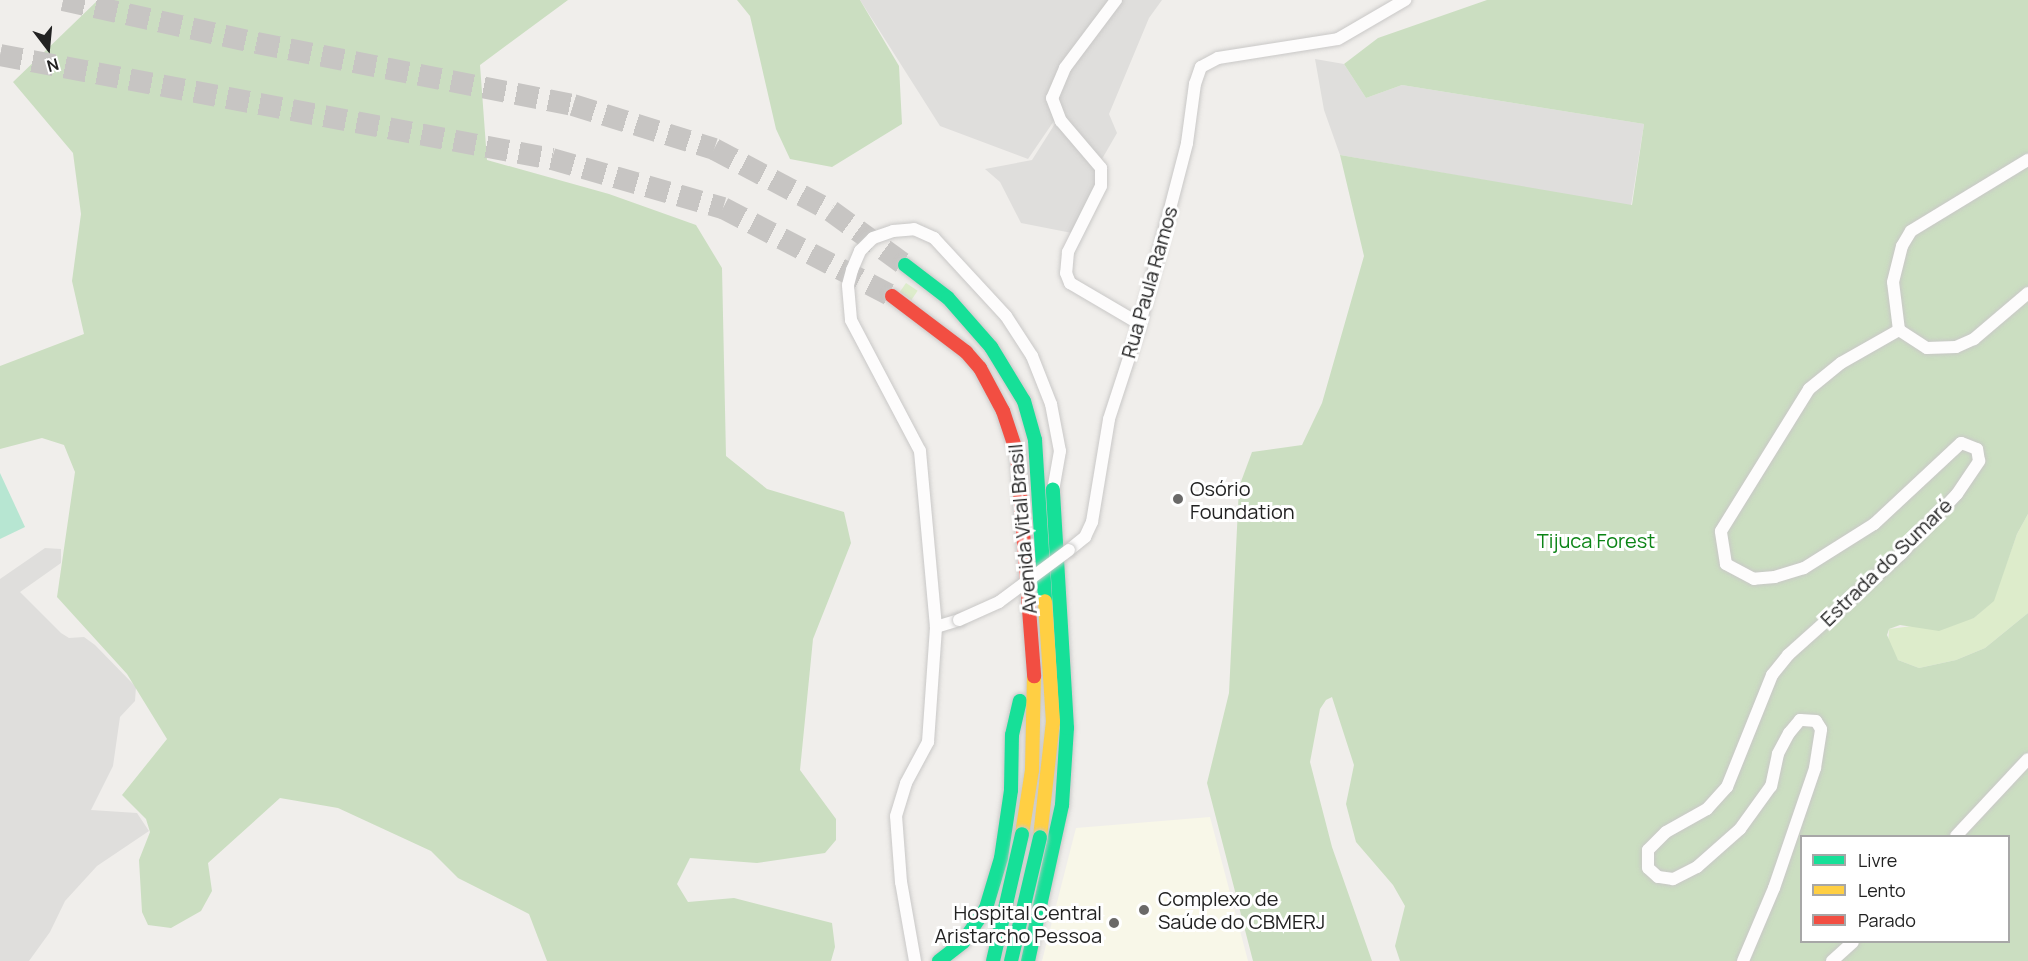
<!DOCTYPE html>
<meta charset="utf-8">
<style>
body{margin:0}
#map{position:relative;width:2028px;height:961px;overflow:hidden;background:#f0eeeb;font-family:Manrope,sans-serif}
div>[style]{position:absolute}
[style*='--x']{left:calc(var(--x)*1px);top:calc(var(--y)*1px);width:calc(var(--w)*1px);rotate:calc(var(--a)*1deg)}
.residential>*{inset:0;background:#dfdedc}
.education>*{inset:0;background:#f8f7e8}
.grass>*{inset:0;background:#ddeccb;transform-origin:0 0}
.forest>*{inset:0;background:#cbdec1}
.pitch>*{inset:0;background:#b7e6d2}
.highway-tunnel>*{height:22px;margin-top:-11px;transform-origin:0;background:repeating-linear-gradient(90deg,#c7c5c3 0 22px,transparent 0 33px)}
.roads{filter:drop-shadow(0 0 2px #c9c8c7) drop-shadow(0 0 2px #c9c8c7)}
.street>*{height:12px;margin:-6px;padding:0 6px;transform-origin:6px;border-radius:6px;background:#fdfcfc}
.fast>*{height:14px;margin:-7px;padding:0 7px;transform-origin:7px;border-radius:7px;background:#16e098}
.slow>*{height:14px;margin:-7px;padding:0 7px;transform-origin:7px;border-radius:7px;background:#ffcf43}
.jam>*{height:14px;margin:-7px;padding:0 7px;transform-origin:7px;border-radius:7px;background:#f24e42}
.bridges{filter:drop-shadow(0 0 2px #c9c8c7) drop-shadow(0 0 2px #c9c8c7)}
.street-bridge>*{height:12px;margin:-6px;padding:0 6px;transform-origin:6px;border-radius:6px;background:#fdfcfc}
.fast-bridge>*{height:14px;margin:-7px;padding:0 7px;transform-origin:7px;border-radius:7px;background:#16e098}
.dots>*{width:16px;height:16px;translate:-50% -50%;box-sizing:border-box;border:3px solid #fff;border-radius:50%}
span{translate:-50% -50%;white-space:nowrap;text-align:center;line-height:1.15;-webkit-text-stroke:6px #fff;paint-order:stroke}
.street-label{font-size:20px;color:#222}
.poi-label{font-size:20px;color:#222}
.left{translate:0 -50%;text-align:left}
.right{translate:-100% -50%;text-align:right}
.park-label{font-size:20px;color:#0c8416}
.legend{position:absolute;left:1800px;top:835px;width:210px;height:108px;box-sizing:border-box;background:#fff;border:2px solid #a7a7a7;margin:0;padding:8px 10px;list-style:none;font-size:18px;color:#222}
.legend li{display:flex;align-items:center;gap:12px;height:30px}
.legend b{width:30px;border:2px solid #a7a7a7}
.north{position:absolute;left:18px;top:18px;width:60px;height:60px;-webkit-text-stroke:4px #fff;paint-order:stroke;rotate:164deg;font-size:16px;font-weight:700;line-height:24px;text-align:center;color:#222}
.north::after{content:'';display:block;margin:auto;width:21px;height:27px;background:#222;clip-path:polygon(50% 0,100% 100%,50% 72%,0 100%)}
</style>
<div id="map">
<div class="residential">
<i style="clip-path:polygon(860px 0,1162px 0,1149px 18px,1109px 114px,1117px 133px,1102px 159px,1058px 115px,1028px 159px,940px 126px)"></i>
<i style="clip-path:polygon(1315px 59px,1344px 64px,1366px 98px,1402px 85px,1644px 124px,1631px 206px,1340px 155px,1324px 110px)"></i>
<i style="clip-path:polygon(1058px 119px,1101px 162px,1096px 199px,1077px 234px,1021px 223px,1000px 182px,985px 169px,1032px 160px)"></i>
<i style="clip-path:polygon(45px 548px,61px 549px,61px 563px,20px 592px,61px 633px,69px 638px,84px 637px,95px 645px,136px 687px,135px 701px,120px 717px,113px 766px,91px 810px,137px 813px,149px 831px,97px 866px,65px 901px,50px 932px,29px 961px,0 961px,0 579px)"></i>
</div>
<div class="education">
<i style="clip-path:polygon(1210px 817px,1248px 961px,1042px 961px,1076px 828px)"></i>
</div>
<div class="grass">
<i style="left:906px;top:283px;width:14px;height:11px;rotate:34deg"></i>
<i style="clip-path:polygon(2028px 514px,2028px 613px,1985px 648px,1956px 660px,1919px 668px,1898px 660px,1888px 644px,1889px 629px,1974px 618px,1993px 601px,2017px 534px)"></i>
</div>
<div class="forest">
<i style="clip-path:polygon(98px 0,568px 0,480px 65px,487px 160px,609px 194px,696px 225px,722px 268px,726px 456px,767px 489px,844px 512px,851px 543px,813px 639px,800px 770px,836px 819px,836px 840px,825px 853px,757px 863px,690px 858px,677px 884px,688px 902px,734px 898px,832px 923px,835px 947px,831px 961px,547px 961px,529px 914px,458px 878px,431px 851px,338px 808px,280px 798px,208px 863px,212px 891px,201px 911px,171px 928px,148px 925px,142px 912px,139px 860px,150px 832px,146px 819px,122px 795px,167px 739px,127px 674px,57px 597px,75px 472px,64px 445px,42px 438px,0 449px,0 366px,84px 334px,72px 281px,81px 214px,73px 153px,13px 82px)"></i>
<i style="clip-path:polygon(737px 0,860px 0,899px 66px,902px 124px,832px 167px,790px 159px,776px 129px,750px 16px)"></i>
<i style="clip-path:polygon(evenodd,1487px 0,2028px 0,2028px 514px,2017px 534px,1994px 601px,1974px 618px,1939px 631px,1900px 625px,1889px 629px,1887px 635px,1898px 660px,1919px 668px,1956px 660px,1985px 648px,2028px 613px,2028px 961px,1400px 961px,1395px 946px,1405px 906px,1393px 885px,1356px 842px,1346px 804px,1354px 765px,1332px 697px,1326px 700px,1320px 709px,1310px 762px,1332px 847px,1372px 961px,1253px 961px,1207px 783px,1229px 693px,1239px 487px,1252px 452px,1302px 445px,1322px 403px,1364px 256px,1340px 155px,1632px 205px,1644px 124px,1402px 85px,1366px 98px,1344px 64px,1378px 38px,1487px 0,1802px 836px,2008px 836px,2008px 942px,1802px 942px,1802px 836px)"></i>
</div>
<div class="pitch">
<i style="clip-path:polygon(0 473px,25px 527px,0 539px)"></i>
</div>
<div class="highway-tunnel">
<i style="--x:63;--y:0;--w:199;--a:12.5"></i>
<i style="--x:257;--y:43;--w:322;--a:11.1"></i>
<i style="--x:573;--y:105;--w:148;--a:17.3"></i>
<i style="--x:714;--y:149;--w:132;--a:27.9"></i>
<i style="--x:831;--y:211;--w:92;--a:36.1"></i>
<i style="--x:0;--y:55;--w:562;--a:10.67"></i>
<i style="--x:552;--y:159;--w:178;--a:16"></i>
<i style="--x:723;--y:208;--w:191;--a:27.5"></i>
</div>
<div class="roads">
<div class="street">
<i style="--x:1116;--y:0;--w:85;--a:126.9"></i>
<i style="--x:1065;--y:68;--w:33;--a:113"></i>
<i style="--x:1052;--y:98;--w:25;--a:69"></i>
<i style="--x:1061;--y:121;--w:62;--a:49.6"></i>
<i style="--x:1101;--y:168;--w:18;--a:90"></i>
<i style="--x:1101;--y:186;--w:74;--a:116.6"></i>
<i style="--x:1068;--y:252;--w:21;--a:95"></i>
<i style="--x:1066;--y:273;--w:11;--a:68"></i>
<i style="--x:1070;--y:283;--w:81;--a:30.4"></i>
<i style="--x:1899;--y:330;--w:48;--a:-97.1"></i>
<i style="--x:1893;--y:282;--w:37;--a:-76"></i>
<i style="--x:1902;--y:246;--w:17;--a:-59"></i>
<i style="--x:1911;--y:231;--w:137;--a:-31.3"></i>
<i style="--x:1069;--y:550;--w:21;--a:-39"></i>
<i style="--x:1085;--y:537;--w:17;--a:-65"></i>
<i style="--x:1092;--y:522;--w:104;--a:-80.6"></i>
<i style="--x:1109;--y:419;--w:100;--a:-71.9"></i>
<i style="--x:1140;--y:324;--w:187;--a:-75.4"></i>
<i style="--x:1187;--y:143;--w:60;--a:-82.3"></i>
<i style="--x:1195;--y:84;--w:18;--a:-71"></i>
<i style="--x:1201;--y:67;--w:19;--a:-28"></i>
<i style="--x:1218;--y:58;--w:121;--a:-9"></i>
<i style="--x:1338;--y:39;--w:78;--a:-30.2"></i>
<i style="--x:936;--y:627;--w:24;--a:-17"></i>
<i style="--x:1956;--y:836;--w:105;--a:-46.9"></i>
<i style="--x:915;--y:961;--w:80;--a:-100"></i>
<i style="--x:901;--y:882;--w:66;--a:-94.3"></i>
<i style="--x:896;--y:816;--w:34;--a:-73"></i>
<i style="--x:906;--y:783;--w:47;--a:-61.8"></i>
<i style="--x:928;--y:742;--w:115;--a:-86"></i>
<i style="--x:936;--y:627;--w:177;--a:-95.2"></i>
<i style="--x:920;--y:451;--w:148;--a:-117.8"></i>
<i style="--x:851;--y:320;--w:35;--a:-95"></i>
<i style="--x:848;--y:285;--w:16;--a:-75"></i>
<i style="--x:852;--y:270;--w:21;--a:-67"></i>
<i style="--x:860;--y:251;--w:18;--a:-45"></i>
<i style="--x:873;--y:238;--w:21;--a:-19"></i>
<i style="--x:893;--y:231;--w:21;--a:-5"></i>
<i style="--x:914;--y:229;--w:22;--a:24"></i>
<i style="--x:934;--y:238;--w:106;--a:47.3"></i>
<i style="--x:1006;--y:316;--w:48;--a:57"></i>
<i style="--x:1032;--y:356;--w:52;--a:68.4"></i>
<i style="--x:1051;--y:404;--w:48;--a:79.2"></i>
<i style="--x:1060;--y:451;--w:39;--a:100"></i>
<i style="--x:1743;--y:961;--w:79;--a:-67"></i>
<i style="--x:1774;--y:888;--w:127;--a:-71.1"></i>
<i style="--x:1815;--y:768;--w:39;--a:-81"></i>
<i style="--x:1821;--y:729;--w:9;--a:-122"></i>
<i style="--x:1816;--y:721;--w:16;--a:-176"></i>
<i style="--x:1800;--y:720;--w:17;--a:130"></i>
<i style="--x:1789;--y:733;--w:24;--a:118"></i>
<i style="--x:1778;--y:754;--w:33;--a:102"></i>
<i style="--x:1771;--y:786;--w:53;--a:125.8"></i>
<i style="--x:1740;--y:829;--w:57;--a:138.5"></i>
<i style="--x:1697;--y:867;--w:27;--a:153"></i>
<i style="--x:1673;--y:879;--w:15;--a:-172"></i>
<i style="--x:1658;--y:877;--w:13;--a:-138"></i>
<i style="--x:1648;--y:868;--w:18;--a:-90"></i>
<i style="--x:1648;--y:850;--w:25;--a:-45"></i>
<i style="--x:1666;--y:832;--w:47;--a:-29.3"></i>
<i style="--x:1707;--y:809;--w:30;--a:-48"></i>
<i style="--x:1727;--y:787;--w:121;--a:-68.1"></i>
<i style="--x:1772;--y:675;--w:26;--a:-51"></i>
<i style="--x:1788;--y:655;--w:152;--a:-41.8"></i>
<i style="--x:1901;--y:554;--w:82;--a:-47"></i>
<i style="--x:1957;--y:494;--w:40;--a:-56"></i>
<i style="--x:1979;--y:461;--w:12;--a:-99"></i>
<i style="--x:1977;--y:449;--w:17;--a:-159"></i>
<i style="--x:1961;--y:443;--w:119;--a:137"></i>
<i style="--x:1874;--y:524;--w:83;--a:147.8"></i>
<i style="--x:1804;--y:568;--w:30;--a:163"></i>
<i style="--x:1775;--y:577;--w:21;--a:175"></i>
<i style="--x:1754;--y:579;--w:32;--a:-152"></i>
<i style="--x:1726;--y:564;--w:33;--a:-99"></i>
<i style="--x:1721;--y:531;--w:167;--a:-58.2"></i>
<i style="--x:1809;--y:389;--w:41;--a:-39.1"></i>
<i style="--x:1841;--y:363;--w:67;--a:-29.6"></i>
<i style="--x:1899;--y:330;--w:33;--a:33"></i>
<i style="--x:1927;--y:348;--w:29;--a:-2"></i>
<i style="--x:1956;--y:347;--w:20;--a:-24"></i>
<i style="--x:1974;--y:339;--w:71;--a:-40.4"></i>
<i style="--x:1832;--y:961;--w:28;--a:-42"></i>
</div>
<div class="fast">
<i style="--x:905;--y:265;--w:54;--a:37.5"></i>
<i style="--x:948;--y:298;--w:65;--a:48.7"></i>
<i style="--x:991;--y:347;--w:63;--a:58.6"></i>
<i style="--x:1024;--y:401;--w:41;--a:74.2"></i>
<i style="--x:1035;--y:440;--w:161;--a:86.4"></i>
<i style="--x:939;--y:961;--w:31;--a:-38"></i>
<i style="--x:963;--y:942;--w:41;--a:-55.9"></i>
<i style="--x:986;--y:908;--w:52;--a:-73.3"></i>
<i style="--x:1001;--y:858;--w:69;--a:-81.6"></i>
<i style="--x:1011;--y:790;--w:55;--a:-89"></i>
<i style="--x:1012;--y:735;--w:35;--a:-77"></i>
<i style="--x:1028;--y:961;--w:160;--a:-77.7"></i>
<i style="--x:1062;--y:805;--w:77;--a:-86.3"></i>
<i style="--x:1067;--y:728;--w:239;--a:-93.4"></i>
</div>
<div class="slow">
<i style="--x:1022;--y:834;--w:65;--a:-81.1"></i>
<i style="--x:1032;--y:770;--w:94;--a:-88.8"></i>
<i style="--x:1040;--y:837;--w:116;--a:-83.6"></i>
<i style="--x:1053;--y:722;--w:121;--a:-93.8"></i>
</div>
<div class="jam">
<i style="--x:892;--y:296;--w:93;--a:37.1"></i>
<i style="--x:966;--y:352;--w:21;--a:49"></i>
<i style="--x:980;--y:368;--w:49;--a:61.9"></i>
<i style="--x:1003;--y:411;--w:44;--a:71.6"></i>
<i style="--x:1017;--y:453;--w:224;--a:85.6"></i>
</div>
</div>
<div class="bridges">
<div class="street-bridge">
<i style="--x:959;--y:620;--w:44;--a:-24.2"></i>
<i style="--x:999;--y:602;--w:87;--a:-36.6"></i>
</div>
<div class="fast-bridge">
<i style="--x:993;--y:961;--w:130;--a:-77.1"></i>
<i style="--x:1011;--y:961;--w:127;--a:-76.8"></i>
</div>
</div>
<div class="dots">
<i style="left:1178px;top:499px;background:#6a6968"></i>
<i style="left:1144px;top:910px;background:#6a6968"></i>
<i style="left:1114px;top:923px;background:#6a6968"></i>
</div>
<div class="street-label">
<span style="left:1149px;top:282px;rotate:-74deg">Rua Paula Ramos</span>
<span style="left:1022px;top:529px;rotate:-95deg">Avenida Vital Brasil</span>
<span style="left:1886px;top:562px;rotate:-44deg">Estrada do Sumaré</span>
</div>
<div class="poi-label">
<span class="left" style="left:1190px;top:500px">Osório<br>Foundation</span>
<span class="left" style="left:1158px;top:910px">Complexo de<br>Saúde do CBMERJ</span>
<span class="right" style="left:1102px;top:924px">Hospital Central<br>Aristarcho Pessoa</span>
</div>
<div class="park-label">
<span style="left:1596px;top:540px">Tijuca Forest</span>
</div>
<ul class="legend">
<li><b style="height:8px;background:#16e098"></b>Livre</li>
<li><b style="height:8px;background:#ffcf43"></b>Lento</li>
<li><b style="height:8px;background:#f24e42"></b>Parado</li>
</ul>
<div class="north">N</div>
</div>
